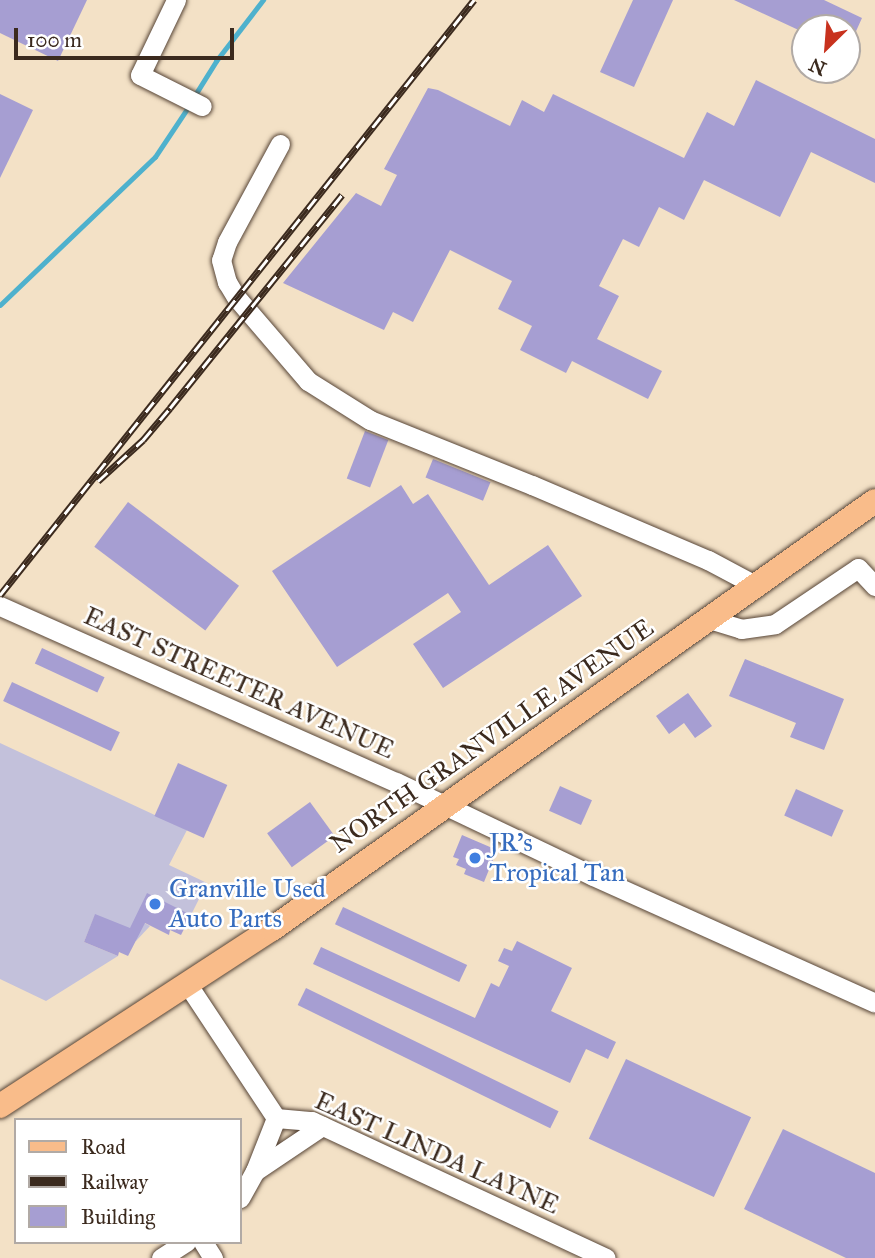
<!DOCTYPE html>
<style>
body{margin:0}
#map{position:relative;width:875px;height:1258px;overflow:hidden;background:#f3e1c6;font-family:"IM FELL Great Primer",serif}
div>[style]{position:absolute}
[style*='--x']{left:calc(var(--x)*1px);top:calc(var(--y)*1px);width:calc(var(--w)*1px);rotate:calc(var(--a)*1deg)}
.industrial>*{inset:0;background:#c3c1db}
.stream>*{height:4.5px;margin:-2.25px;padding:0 2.25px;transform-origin:2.25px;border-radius:2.25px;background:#4eb1cd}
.building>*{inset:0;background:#a69ed2;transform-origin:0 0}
.roads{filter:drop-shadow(0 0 2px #574537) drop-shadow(0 0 2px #574537)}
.minor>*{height:19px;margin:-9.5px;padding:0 9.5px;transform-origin:9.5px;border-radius:9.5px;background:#fff}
.major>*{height:24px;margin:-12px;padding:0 12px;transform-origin:12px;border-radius:12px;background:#f9bc8a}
.rail>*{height:7px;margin-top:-3.5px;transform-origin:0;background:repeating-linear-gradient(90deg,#fff 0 13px,#3b2a1e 0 26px);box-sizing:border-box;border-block:2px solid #3b2a1e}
.dots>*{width:19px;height:19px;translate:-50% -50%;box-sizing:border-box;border:4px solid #fff;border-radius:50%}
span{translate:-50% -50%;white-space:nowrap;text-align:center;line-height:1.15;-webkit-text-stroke:5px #fff;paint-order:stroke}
.street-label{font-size:26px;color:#3b2a1e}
.shop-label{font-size:26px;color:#366cbe}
.left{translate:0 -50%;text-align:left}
.legend{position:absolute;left:14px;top:1118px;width:228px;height:126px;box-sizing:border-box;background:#fff;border:2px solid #b1aaa5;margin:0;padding:9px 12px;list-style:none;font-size:21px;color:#3b2a1e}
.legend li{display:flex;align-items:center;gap:14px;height:35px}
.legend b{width:35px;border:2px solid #b1aaa5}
.north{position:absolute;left:791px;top:14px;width:70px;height:70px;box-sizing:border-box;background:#fff;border:2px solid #b1aaa5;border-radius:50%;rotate:205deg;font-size:19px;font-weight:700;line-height:28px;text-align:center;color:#3b2a1e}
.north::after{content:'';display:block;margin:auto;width:24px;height:32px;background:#c8321e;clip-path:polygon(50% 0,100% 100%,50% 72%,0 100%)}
.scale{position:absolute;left:14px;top:28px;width:220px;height:32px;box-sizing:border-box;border:4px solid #3b2a1e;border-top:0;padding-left:9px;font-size:21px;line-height:24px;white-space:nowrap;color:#3b2a1e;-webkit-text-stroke:5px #fff;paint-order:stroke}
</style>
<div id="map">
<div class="industrial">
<i style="clip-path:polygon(0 743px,187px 830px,169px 865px,207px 883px,191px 915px,135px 918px,150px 926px,136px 941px,95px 915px,84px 942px,118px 956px,46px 1001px,0 979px)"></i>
</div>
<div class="stream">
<i style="--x:195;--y:95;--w:40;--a:-58"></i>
<i style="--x:216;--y:61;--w:77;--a:-52.4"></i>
<i style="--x:0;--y:305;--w:214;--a:-43.7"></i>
<i style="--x:155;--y:157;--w:61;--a:-56.3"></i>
</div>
<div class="building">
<i style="clip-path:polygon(0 0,87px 0,58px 61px,0 33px)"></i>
<i style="clip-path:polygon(633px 0,673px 0,634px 87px,600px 72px)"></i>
<i style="clip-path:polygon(734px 0,824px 0,862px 18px,847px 51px,847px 28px,805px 28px,805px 33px)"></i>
<i style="clip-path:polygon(756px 80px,875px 139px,875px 183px,811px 152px,780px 217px,704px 180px,684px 220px,659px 207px,639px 247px,623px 239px,599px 286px,619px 296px,597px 339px,662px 371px,648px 399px,572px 361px,566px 373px,520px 350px,532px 326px,498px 309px,512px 281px,450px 250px,413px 322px,393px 312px,384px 330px,283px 283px,356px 193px,381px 206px,397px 175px,384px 169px,428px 88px,438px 90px,510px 126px,522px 100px,544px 112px,553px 94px,684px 158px,707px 112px,734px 126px)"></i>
<i style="clip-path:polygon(0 94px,33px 110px,0 178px)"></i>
<i style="left:365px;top:431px;width:25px;height:51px;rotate:21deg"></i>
<i style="left:433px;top:459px;width:62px;height:20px;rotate:22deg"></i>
<i style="clip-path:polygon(401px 485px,413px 504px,428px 494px,489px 585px,548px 545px,582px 596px,443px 688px,413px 644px,461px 612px,448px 593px,337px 667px,272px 571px)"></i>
<i style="left:128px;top:502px;width:139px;height:56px;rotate:37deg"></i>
<i style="left:42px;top:648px;width:69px;height:17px;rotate:25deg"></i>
<i style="clip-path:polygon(745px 659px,844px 699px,824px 750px,790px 737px,796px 723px,729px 696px)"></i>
<i style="left:12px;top:682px;width:119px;height:21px;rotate:25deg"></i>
<i style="clip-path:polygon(688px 693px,712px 726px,695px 738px,684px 723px,669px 734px,656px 716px)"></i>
<i style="left:178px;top:763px;width:54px;height:58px;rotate:24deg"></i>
<i style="left:560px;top:786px;width:35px;height:27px;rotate:24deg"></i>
<i style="left:796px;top:789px;width:52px;height:29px;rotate:24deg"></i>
<i style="left:310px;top:802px;width:42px;height:53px;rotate:54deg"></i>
<i style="clip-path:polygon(462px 835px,497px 850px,484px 882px,464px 874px,466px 869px,456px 865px,459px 859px,453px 857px)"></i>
<i style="clip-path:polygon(147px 893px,191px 915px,181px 935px,170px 930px,169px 935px,145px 923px,128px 956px,119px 952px,118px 956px,84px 942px,95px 914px,130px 928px)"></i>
<i style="left:343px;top:907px;width:137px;height:19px;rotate:25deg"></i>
<i style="clip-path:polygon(517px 941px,572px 968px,551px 1011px,616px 1042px,608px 1059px,586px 1049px,570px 1083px,313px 964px,321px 947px,475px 1018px,491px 983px,499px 987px,509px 966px,498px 961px,504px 948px,512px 951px)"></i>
<i style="left:306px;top:988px;width:281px;height:19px;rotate:26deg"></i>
<i style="left:626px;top:1059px;width:138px;height:88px;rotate:25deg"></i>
<i style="clip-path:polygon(783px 1129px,875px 1173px,875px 1258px,846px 1258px,744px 1209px)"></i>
</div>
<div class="roads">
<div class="minor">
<i style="--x:176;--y:0;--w:83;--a:115.6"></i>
<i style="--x:140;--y:75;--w:69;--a:26.6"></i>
<i style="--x:280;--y:144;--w:111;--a:118.4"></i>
<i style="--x:227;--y:242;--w:19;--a:108"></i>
<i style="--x:221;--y:260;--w:23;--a:75"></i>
<i style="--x:227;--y:282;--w:17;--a:59"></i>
<i style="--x:236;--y:297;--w:111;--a:49.4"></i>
<i style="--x:308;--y:381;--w:73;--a:32.2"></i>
<i style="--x:370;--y:420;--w:175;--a:21.9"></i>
<i style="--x:532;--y:485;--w:191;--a:23.1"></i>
<i style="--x:708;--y:560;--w:55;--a:28"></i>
<i style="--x:0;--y:606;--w:433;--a:24"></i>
<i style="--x:396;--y:782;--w:218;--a:25.5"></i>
<i style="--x:593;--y:876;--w:309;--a:24.2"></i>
<i style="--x:709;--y:619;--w:34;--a:17"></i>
<i style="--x:741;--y:629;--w:34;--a:-8"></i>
<i style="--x:775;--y:624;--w:100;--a:-34"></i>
<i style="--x:858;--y:568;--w:25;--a:47"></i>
<i style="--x:188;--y:985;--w:159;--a:56.5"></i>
<i style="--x:276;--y:1118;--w:36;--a:5"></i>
<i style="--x:312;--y:1121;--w:324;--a:25"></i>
<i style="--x:255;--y:1171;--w:57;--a:-68.4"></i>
<i style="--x:240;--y:1198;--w:31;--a:-61"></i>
<i style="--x:255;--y:1171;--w:81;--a:-33.9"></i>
<i style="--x:203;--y:1242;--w:19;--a:58"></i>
<i style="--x:161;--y:1258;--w:30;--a:-33"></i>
</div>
<div class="major">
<i style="--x:0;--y:1106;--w:325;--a:-33.1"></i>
<i style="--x:272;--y:929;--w:739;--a:-35.37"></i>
</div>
</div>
<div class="rail">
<i style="--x:98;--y:481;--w:61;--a:-42.3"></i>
<i style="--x:143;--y:440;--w:42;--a:-49.8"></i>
<i style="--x:170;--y:408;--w:274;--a:-51.1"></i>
<i style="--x:0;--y:595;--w:761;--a:-51.46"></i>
</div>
<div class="dots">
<i style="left:475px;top:858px;background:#3f7fe0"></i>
<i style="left:155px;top:904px;background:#3f7fe0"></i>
</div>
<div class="street-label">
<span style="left:239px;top:683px;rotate:24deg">EAST STREETER AVENUE</span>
<span style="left:492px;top:736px;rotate:-35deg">NORTH GRANVILLE AVENUE</span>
<span style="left:437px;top:1153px;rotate:24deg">EAST LINDA LAYNE</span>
</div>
<div class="shop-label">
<span class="left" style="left:489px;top:858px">JR's<br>Tropical Tan</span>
<span class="left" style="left:169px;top:904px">Granville Used<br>Auto Parts</span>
</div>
<ul class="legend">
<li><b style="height:9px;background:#f9bc8a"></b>Road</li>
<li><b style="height:9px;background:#3b2a1e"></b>Railway</li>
<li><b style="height:19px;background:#a69ed2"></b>Building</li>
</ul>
<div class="north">N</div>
<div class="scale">100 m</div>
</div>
